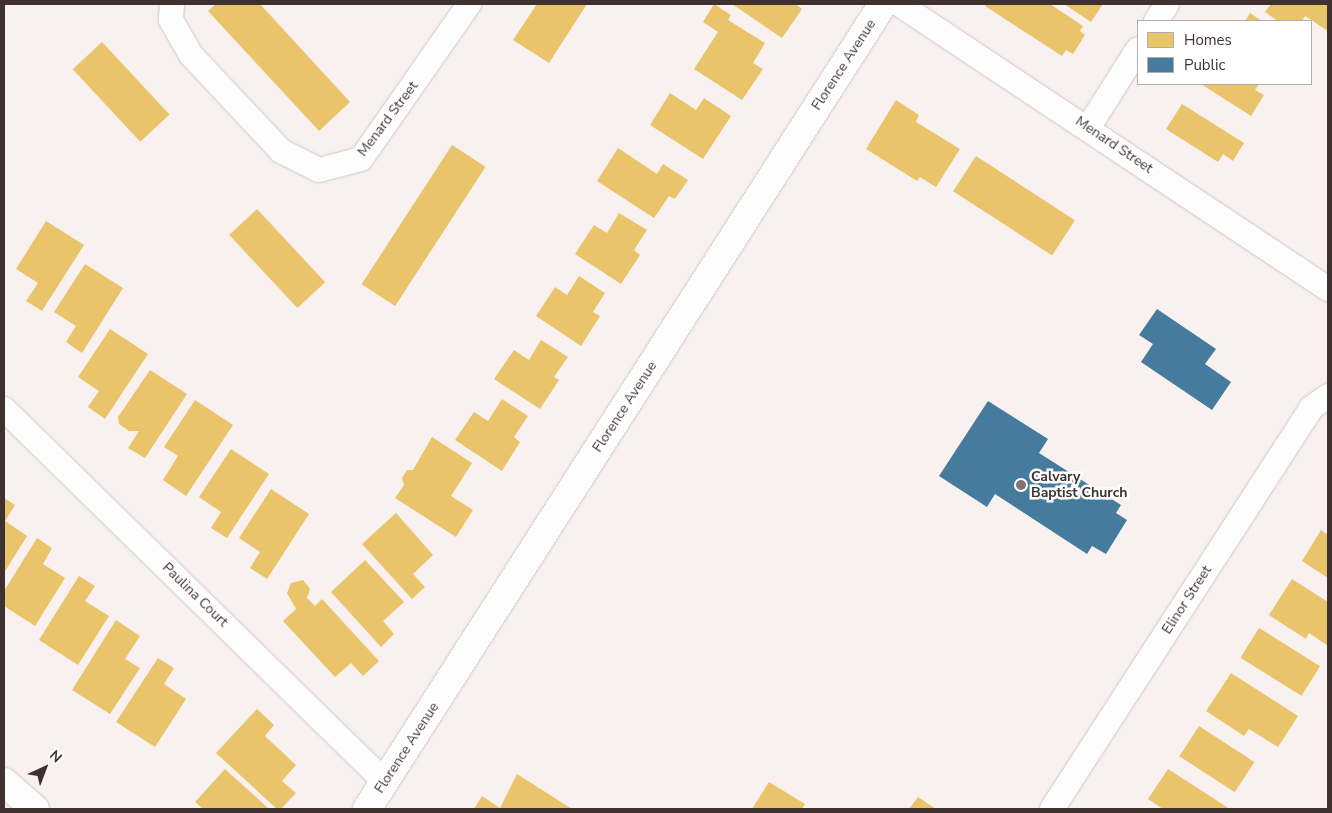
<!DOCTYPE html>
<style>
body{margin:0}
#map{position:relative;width:1332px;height:813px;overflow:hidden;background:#f8f1f0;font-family:"Nunito Sans",sans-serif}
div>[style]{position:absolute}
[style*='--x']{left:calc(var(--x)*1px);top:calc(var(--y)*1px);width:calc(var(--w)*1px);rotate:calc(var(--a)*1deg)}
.homes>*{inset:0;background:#e9c46a;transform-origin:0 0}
.public>*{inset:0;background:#457b9d}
.roads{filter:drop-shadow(0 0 1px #d1c7c6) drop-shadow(0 0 1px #d1c7c6)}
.street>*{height:24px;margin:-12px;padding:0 12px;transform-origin:12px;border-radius:12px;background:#fefdfd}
.secondary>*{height:28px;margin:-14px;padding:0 14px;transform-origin:14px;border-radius:14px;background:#fefdfd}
.dots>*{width:14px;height:14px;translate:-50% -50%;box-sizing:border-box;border:2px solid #fff;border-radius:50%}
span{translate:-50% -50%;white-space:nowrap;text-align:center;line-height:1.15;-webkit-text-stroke:5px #fff;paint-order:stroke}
.street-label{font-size:14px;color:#3e3130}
.poi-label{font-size:14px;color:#3e3130;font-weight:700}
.left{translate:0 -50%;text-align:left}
.frame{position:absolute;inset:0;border:5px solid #3e3130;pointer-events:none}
.legend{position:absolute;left:1137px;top:20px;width:175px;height:65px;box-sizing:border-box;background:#fff;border:1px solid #b2adac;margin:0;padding:6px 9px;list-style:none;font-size:15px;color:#3e3130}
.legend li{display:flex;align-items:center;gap:10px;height:25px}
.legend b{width:25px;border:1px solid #b2adac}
.north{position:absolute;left:20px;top:743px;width:50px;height:50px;-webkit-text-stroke:4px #fff;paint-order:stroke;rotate:43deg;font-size:14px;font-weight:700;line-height:20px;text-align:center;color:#3e3130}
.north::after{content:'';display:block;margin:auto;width:18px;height:22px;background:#3e3130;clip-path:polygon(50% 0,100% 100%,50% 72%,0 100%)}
</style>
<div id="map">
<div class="homes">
<i style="clip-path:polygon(216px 4px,260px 4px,350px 102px,319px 131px,208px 11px)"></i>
<i style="clip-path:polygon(537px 4px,587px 4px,549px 63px,513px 40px)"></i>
<i style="clip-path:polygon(714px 4px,731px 15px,728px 20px,765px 43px,753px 63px,763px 69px,742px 100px,694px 69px,718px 32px,703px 22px)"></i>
<i style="clip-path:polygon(732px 4px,795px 4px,802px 9px,782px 38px)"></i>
<i style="clip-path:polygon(987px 4px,1050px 4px,1083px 26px,1080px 31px,1085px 35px,1073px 54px,1066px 50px,1062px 56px,985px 6px)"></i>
<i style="clip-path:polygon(1064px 4px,1103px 4px,1091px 22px)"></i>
<i style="clip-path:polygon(1271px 4px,1328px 4px,1328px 31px,1305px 16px,1302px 21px,1278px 21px,1265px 12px)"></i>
<i style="clip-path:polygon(1250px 13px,1262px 21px,1245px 21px)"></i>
<i style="left:102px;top:42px;width:99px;height:40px;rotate:47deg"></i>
<i style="clip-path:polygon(1201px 84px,1259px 84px,1255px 90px,1264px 95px,1251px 116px)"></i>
<i style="clip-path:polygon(670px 93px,696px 110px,704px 98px,731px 116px,703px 159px,650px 125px)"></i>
<i style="clip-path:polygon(896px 100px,919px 115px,916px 122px,960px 149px,936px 187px,920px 177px,917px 181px,866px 149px)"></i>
<i style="clip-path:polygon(1182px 104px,1244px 143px,1233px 161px,1223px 154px,1218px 162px,1166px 129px)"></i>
<i style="left:452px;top:145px;width:40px;height:166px;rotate:33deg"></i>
<i style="clip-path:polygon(618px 148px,657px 174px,663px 164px,688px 180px,675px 199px,669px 196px,654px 218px,597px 181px)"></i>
<i style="left:976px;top:156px;width:118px;height:42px;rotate:33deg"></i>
<i style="left:257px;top:209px;width:100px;height:38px;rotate:47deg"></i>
<i style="clip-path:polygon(619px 213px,647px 230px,634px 250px,640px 255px,621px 284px,575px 254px,594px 225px,607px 233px)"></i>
<i style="clip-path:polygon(46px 221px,84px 245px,42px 311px,26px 301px,38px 283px,16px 269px)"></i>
<i style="clip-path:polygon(85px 264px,123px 288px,82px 353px,66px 342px,76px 326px,54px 312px)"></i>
<i style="clip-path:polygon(579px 276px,605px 293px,593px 312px,600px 316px,581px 346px,536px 316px,555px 287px,567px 295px)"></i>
<i style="clip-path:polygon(110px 329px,148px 354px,105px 419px,88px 407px,99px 391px,78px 377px)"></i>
<i style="clip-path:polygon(541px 340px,568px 357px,554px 377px,559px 380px,540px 409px,494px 379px,514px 350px,529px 360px)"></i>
<i style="clip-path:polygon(150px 370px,187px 394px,145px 458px,128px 448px,139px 431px,129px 431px,119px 424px,118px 417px)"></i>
<i style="clip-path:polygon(502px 399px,528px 416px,514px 437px,520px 442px,502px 471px,455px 440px,474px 412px,488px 421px)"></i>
<i style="clip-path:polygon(195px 400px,233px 425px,186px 496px,163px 480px,178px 456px,164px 447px)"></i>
<i style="clip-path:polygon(432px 437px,472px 463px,451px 496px,473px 510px,456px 537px,395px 498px,404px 485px,402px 478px,407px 470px,413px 470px)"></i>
<i style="clip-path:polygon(231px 449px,269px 474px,227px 538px,211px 528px,221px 512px,199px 497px)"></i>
<i style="clip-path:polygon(271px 489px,309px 514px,267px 579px,250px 568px,260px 552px,239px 538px)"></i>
<i style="clip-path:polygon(4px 498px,15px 505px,5px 521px,27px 536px,4px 573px)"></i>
<i style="clip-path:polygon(396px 513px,433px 555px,413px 574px,425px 587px,412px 599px,362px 544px)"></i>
<i style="clip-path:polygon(1321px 530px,1328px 535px,1328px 578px,1302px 561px)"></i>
<i style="clip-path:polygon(37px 538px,52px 548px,43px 564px,65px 578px,35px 626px,4px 606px,4px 591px)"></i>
<i style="clip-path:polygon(365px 560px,404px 602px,383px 621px,394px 634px,381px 647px,331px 592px)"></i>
<i style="clip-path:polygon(79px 576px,95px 586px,85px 601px,109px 616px,78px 665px,39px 640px)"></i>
<i style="clip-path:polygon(1292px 579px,1328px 602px,1328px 646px,1309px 633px,1306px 639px,1269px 615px)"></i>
<i style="clip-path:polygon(303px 580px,310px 589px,307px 598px,315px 606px,322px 599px,379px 661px,363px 676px,351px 663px,335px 677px,283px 621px,296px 609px,287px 593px,291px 583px)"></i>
<i style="clip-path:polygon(116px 620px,140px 636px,125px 659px,140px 668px,110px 714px,72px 690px)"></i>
<i style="left:1259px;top:628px;width:72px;height:35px;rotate:32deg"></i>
<i style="clip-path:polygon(158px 658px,174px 668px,164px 684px,186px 699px,155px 747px,116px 722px)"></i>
<i style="clip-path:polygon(1231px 673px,1298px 716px,1278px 747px,1249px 729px,1244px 736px,1206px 711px)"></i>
<i style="clip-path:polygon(257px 709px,274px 725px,265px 736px,296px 765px,282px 781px,296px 793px,281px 809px,277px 809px,216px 753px)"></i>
<i style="left:1199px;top:726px;width:66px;height:36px;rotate:33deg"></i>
<i style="clip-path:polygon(225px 769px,268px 808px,268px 809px,203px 809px,195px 802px)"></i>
<i style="clip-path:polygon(1168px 769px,1230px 809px,1163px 809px,1148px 799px)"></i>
<i style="clip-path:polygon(517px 774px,572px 809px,474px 809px,482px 796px,500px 808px)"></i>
<i style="clip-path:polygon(769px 782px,805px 804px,802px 809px,752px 809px)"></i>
<i style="clip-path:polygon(918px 797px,936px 809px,909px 809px)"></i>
</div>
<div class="public">
<i style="clip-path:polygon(1157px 309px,1216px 349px,1205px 364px,1231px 382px,1212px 410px,1141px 362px,1153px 344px,1139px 335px)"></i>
<i style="clip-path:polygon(988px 401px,1048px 439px,1039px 453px,1121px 505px,1116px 513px,1127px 520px,1106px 554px,1092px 546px,1087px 554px,995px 494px,987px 507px,939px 476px)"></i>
</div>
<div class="roads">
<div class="street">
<i style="--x:172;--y:4;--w:16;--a:94"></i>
<i style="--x:171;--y:20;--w:40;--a:60.3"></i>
<i style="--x:191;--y:55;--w:132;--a:46.8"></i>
<i style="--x:281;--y:151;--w:42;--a:26.6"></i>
<i style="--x:319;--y:170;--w:43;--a:-14.7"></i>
<i style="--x:361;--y:159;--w:189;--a:-55.1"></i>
<i style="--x:899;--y:4;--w:515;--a:33.6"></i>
<i style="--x:1156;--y:21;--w:20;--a:-57"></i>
<i style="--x:1088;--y:128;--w:93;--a:-57.7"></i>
<i style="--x:4;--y:409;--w:533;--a:44.39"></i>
<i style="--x:1052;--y:809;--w:477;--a:-57.1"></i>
<i style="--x:1311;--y:408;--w:21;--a:-35"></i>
</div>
<div class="secondary">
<i style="--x:4;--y:782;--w:41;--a:41.1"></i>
<i style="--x:367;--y:809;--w:956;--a:-57.34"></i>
</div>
</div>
<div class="dots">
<i style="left:1021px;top:485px;background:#7f7473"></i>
</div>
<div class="street-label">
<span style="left:844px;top:65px;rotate:-57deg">Florence Avenue</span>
<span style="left:388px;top:119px;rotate:-53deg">Menard Street</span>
<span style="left:1114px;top:145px;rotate:34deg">Menard Street</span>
<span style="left:625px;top:407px;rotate:-57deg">Florence Avenue</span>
<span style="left:195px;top:595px;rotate:44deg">Paulina Court</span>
<span style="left:1187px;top:600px;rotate:-57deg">Elinor Street</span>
<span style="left:407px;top:748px;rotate:-57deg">Florence Avenue</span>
</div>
<div class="poi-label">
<span class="left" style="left:1031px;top:485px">Calvary<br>Baptist Church</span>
</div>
<div class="frame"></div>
<ul class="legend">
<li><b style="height:14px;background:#e9c46a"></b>Homes</li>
<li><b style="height:14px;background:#457b9d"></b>Public</li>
</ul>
<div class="north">N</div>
</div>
